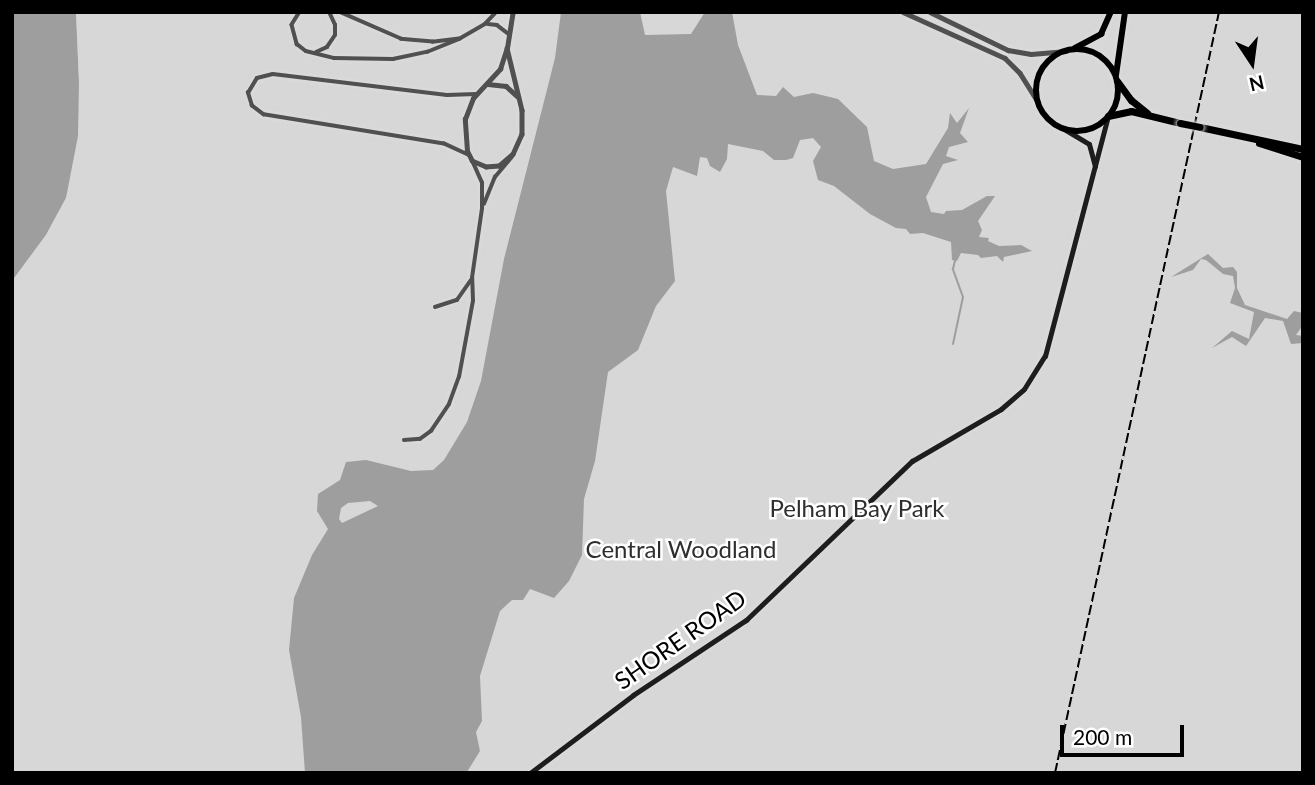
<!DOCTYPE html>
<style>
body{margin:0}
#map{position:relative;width:1315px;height:785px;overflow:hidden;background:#fff;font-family:Lato,sans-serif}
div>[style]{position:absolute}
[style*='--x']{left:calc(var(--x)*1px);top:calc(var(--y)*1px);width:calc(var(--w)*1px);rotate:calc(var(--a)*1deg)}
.green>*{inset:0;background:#d7d7d7}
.water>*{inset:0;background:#9e9e9e}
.stream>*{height:2px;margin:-1px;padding:0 1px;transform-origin:1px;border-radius:1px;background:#9e9e9e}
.roads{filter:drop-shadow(0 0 2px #dbdbdb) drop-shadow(0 0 2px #dbdbdb)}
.minor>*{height:3.5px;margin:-1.75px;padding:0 1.75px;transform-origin:1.75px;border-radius:1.75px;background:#505050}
.tertiary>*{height:4.5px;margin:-2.25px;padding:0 2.25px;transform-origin:2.25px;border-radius:2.25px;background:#505050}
.secondary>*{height:5px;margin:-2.5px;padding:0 2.5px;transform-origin:2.5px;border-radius:2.5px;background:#1d1d1d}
.primary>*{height:6px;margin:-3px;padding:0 3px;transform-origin:3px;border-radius:3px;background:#000}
.primary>.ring{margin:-3px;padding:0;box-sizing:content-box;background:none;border:6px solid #000;border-radius:50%}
.motorway>*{height:7px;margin:-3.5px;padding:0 3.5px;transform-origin:3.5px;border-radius:3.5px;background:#000}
.rail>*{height:2px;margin-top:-1px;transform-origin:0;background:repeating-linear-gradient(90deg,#000 0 10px,transparent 0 13.5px)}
.bridges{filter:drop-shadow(0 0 2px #dbdbdb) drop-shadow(0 0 2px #dbdbdb)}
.motorway-bridge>*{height:7px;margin:-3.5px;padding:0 3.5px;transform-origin:3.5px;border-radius:3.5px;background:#000}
span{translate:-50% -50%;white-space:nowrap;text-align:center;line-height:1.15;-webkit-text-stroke:5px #fff;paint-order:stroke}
.park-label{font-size:24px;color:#2e2e2e}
.street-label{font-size:24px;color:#000}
.frame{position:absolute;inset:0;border:14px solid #000;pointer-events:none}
.north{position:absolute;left:1217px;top:28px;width:70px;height:70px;-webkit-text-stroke:5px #fff;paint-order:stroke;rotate:167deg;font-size:19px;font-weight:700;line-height:28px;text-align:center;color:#000}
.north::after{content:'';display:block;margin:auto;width:24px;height:32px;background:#000;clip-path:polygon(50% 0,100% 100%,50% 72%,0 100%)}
.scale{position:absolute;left:1060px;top:725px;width:124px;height:32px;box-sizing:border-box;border:4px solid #000;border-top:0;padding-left:9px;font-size:21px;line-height:24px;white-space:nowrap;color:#000;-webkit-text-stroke:5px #fff;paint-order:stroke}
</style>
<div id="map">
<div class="green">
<i style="clip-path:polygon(76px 12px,1303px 12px,1303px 773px,451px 773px,493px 342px,371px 773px,12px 773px,12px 281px,46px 235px,66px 198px,79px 82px)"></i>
</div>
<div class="water">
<i style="clip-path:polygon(12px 12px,76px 12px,79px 82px,78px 136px,66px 198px,46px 235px,12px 281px)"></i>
<i style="clip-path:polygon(evenodd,561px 12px,640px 12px,645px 35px,691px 34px,705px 12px,732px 12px,738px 45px,757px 95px,776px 96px,783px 87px,794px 97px,813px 93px,838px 99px,867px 127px,874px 161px,893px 169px,926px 164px,948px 128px,950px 113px,957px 123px,969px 108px,960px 133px,968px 142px,949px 147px,946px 156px,958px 160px,943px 164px,926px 197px,931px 212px,944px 214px,946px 211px,962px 210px,987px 196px,995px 196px,978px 221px,982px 230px,979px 237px,989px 238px,988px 241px,999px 246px,1021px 245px,1032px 251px,1004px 257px,1003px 262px,997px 256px,981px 258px,978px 255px,961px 253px,957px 261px,952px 260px,951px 242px,923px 233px,910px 234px,906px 229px,896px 228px,870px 214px,834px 186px,818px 180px,813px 161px,821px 147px,813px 138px,800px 140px,793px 158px,786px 160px,774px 160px,763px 151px,728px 144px,727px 159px,720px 172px,710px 166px,707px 158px,700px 157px,697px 176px,673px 167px,666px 191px,675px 281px,656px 306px,638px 350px,608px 372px,595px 461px,584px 499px,582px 555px,569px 581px,554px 598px,530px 589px,523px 600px,512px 600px,500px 611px,480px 676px,482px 721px,476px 732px,480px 751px,467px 772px,305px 773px,301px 717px,289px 650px,294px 598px,312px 555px,328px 529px,317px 511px,318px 494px,340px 480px,346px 462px,366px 460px,411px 471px,433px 470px,444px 460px,467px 422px,481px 381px,504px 259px,555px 58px,561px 12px,370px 501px,378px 506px,342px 523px,339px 519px,341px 508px,348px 503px,370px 501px)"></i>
<i style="clip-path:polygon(1208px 254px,1223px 268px,1233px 267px,1237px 272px,1237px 288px,1245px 305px,1287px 319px,1294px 311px,1303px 313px,1303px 325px,1296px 335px,1303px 336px,1303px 343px,1291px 344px,1283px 321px,1265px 318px,1246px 346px,1232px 337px,1212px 348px,1232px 331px,1249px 339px,1254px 312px,1230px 303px,1235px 288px,1233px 276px,1223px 274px,1206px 260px,1201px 259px,1193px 270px,1171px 277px)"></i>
</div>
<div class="stream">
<i style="--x:953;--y:344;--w:48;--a:-78"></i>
<i style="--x:963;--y:297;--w:30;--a:-110"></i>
<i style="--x:953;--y:269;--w:9;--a:-77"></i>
</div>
<div class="roads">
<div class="minor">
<i style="--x:300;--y:12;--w:15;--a:122"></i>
<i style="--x:292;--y:25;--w:20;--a:75"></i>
<i style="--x:297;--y:44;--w:11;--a:38"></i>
<i style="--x:306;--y:51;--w:29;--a:14"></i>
<i style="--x:334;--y:58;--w:59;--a:1"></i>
<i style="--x:393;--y:59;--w:35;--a:-12"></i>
<i style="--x:427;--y:52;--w:35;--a:-22"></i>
<i style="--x:459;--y:39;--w:26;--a:173"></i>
<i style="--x:433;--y:42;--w:32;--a:-175"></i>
<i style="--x:401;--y:39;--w:68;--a:-156.5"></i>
<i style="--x:488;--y:24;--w:9;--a:6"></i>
<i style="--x:497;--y:25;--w:15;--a:37"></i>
<i style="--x:459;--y:39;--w:30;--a:-30"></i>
<i style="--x:485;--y:24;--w:16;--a:-47"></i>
<i style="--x:316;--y:52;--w:12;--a:-24"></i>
<i style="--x:327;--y:47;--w:14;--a:-56"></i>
<i style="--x:335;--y:35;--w:10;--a:-90"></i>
<i style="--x:335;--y:25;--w:14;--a:-115"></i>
<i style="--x:468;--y:155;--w:26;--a:-155"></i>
<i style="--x:444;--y:144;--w:182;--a:-170.8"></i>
<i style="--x:264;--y:115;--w:15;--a:-143"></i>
<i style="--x:252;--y:106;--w:14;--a:-107"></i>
<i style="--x:248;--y:93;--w:17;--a:-59"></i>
<i style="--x:257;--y:78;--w:16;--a:-14"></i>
<i style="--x:273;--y:74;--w:175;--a:6.9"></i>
<i style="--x:447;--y:95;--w:29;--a:-2"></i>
<i style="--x:484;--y:204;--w:29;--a:-68"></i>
<i style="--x:495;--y:177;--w:26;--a:-50"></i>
<i style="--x:435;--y:307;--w:23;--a:-18"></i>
<i style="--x:457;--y:300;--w:24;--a:-55"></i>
<i style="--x:404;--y:440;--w:16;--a:-4"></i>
<i style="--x:420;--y:439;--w:14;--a:-36"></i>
<i style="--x:431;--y:431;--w:32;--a:-56"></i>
<i style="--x:449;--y:404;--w:29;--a:-70"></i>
<i style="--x:459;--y:377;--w:77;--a:-79.6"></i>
<i style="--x:473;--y:301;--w:23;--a:-92"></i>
<i style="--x:472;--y:278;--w:70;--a:-81.8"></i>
<i style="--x:482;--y:209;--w:26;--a:-90"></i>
<i style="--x:482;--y:183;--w:22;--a:-114"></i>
</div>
<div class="tertiary">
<i style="--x:903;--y:12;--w:112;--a:24.3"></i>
<i style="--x:1005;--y:58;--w:21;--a:45"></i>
<i style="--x:1020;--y:73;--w:34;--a:58"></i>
<i style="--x:930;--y:12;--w:87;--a:26"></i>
<i style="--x:1008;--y:50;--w:23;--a:10"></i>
<i style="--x:1031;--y:54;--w:35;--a:-5"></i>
<i style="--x:507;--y:48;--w:64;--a:76.4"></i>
<i style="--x:522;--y:110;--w:24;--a:90"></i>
<i style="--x:522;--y:134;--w:22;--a:114"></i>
<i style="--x:513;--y:154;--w:18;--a:139"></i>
<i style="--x:499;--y:166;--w:13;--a:176"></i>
<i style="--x:486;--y:167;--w:15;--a:-157"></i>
<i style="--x:472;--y:161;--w:11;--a:-117"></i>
<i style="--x:467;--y:151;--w:32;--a:-94"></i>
<i style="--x:465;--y:119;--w:22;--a:-69"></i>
<i style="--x:473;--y:98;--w:40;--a:-47"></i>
<i style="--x:500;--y:69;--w:22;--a:-72"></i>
<i style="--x:507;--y:48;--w:36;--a:-81"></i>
<i style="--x:488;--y:84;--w:18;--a:6"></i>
<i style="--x:506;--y:86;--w:15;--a:42"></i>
</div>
<div class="secondary">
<i style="--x:1064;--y:129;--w:29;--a:31"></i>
<i style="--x:1089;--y:144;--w:23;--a:75"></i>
<i style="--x:530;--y:773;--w:129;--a:-37.1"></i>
<i style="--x:633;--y:695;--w:136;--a:-33.6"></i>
<i style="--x:746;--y:620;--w:230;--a:-43.8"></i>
<i style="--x:912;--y:461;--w:103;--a:-30.3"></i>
<i style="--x:1001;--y:409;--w:30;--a:-41"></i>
<i style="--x:1024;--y:389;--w:39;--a:-58"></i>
<i style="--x:1045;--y:356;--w:248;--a:-75.3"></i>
</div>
<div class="primary">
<i style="--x:1075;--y:48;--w:30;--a:-28"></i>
<i style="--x:1101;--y:34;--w:24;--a:-66"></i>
<i class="ring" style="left:1036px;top:49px;width:76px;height:76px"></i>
<i style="--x:1116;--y:75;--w:64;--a:-81.9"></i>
</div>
<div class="motorway">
<i style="--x:1117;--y:81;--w:24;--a:54"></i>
<i style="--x:1131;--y:100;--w:21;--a:39"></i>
<i style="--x:1108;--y:116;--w:24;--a:-12"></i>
<i style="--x:1131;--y:111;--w:50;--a:13.8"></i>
<i style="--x:1200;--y:127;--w:105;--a:12.1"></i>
<i style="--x:1259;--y:143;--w:46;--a:17.7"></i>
</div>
</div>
<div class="rail">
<i style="--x:1055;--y:773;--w:778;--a:-77.84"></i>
</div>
<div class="bridges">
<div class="motorway-bridge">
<i style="--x:1180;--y:123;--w:20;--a:11"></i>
</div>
</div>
<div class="park-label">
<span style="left:857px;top:508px">Pelham Bay Park</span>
<span style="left:681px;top:549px">Central Woodland</span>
</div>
<div class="street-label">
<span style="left:680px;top:639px;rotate:-35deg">SHORE ROAD</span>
</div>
<div class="frame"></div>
<div class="north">N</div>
<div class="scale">200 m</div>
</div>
